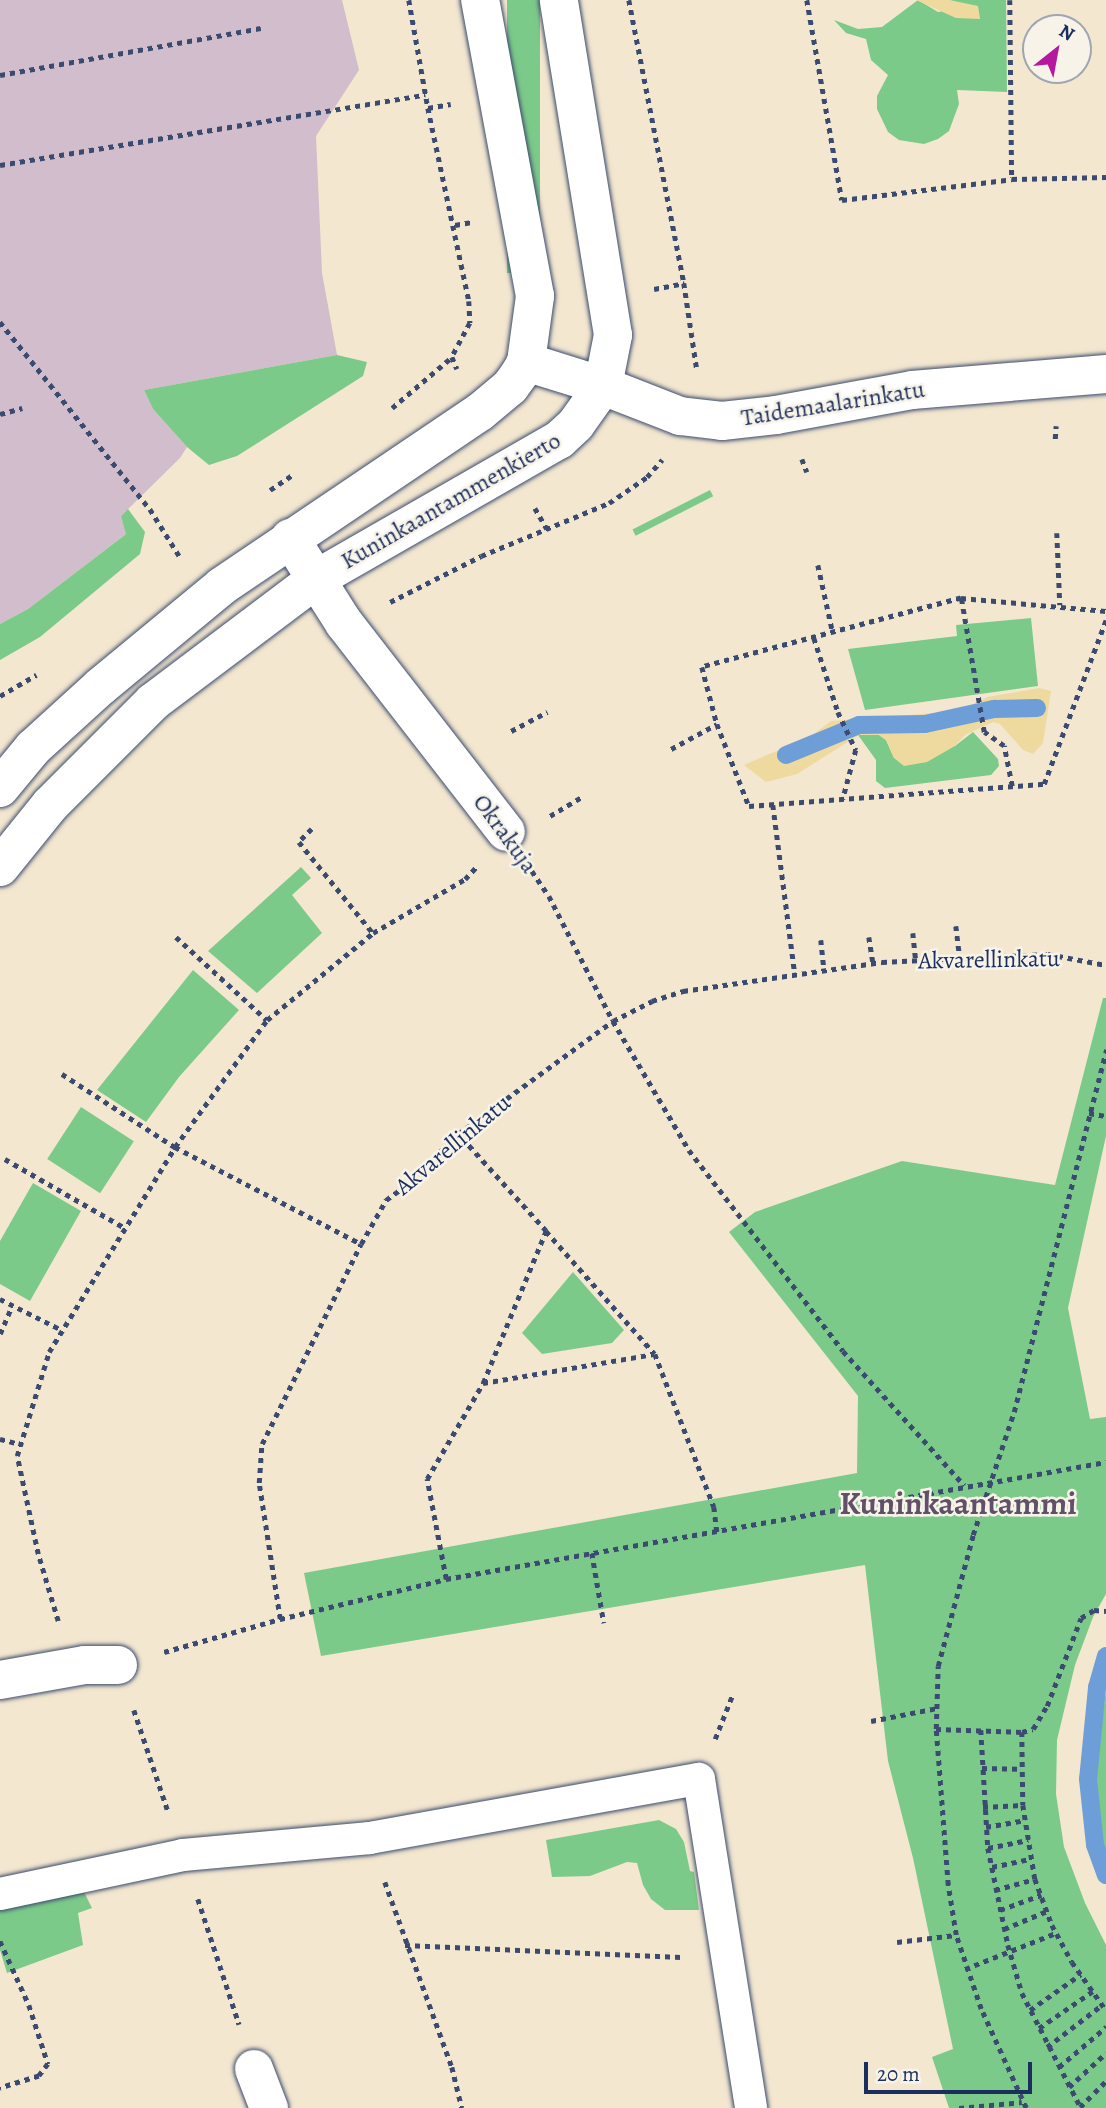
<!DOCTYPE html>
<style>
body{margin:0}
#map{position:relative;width:1106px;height:2108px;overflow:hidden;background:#f3e7d0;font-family:Alegreya,serif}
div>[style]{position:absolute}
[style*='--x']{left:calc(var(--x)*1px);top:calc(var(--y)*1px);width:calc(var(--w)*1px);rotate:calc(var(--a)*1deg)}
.industrial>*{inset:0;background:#d1bdcb}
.green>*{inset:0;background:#7cca89;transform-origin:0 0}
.sand>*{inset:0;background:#eeda9e}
.stream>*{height:18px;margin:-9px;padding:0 9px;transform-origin:9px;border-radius:9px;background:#6e9ed8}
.path>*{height:4.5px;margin-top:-2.25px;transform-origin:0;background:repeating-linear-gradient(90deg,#3b4b6f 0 5px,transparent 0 10px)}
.roads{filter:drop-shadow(0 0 2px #3b4b6f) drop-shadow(0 0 2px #3b4b6f)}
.service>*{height:32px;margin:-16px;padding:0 16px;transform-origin:16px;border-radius:16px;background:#fff}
.pedestrian>*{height:38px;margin:-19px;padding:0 19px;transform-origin:19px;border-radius:19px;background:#fff}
.minor>*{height:38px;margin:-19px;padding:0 19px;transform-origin:19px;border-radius:19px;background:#fff}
.tertiary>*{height:38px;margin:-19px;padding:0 19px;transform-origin:19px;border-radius:19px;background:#fff}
span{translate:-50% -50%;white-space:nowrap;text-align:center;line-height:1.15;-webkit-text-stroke:5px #f7f3e8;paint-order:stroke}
.street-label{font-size:24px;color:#1b2f5e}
.district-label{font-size:32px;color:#615168;font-weight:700}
.north{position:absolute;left:1022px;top:14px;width:70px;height:70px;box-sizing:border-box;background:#f7f3e8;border:2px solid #9fa5b1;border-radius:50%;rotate:31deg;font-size:19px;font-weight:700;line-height:28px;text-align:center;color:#1b2f5e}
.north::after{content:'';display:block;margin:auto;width:24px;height:32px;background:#b5179e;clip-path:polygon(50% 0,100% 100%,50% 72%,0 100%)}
.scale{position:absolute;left:864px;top:2062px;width:168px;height:32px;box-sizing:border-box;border:4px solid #1b2f5e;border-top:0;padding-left:9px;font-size:21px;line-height:24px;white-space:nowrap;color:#1b2f5e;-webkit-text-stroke:5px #f7f3e8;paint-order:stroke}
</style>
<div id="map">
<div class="industrial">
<i style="clip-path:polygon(0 0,342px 0,359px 70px,316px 136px,322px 273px,337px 355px,144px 390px,153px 409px,187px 447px,180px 458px,121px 516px,127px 533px,28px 609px,0 624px)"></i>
</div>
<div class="green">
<i style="left:507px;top:0;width:33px;height:273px"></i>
<i style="clip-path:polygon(918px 0,938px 12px,972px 6px,949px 0,1006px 0,1007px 92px,957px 90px,959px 104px,949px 131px,938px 139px,924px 144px,899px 140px,888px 132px,877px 109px,877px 96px,888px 75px,871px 60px,866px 39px,846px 33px,834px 20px,858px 29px,882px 27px)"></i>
<i style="clip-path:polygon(337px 355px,367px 362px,363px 376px,237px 456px,209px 465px,187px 447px,153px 409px,144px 390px)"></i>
<i style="left:710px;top:490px;width:7px;height:87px;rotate:63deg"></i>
<i style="clip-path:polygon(128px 509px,145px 532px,140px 554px,40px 637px,0 660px,0 624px,28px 609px,126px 534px,121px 516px)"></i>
<i style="clip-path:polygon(1031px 618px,1038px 686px,865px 710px,848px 649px,957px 636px,956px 625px)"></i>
<i style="clip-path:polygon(973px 732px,998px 759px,999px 766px,991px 775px,885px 788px,876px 781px,876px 760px,858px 735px,879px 735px,886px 740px,894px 758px,955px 746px)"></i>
<i style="clip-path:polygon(301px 867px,311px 878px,292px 895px,322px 933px,257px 993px,208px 951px)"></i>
<i style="clip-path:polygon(193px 970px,239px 1010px,179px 1077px,146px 1122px,97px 1090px)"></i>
<i style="clip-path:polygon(1103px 998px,1106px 998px,1106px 1136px,1068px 1308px,1090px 1419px,1106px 1417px,1106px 1594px,1093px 1617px,1075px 1665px,1057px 1740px,1056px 1794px,1064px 1847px,1085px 1903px,1106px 1945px,1106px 2108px,949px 2108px,932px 2057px,953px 2049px,913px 1858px,888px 1761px,865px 1565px,321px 1656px,304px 1573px,857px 1473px,858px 1396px,729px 1232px,755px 1212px,902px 1161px,1055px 1185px)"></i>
<i style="left:81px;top:1107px;width:63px;height:62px;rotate:33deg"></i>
<i style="clip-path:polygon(33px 1183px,81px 1211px,30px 1301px,0 1284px,0 1241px)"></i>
<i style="clip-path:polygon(573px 1272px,624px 1330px,612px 1343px,542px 1354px,522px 1333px)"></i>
<i style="clip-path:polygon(1106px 1691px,1106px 1855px,1099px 1837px,1093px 1786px)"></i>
<i style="clip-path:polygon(659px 1820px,676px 1829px,684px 1842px,690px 1871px,694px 1872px,699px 1910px,665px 1910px,651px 1899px,643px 1885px,637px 1863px,627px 1862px,590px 1876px,552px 1877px,546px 1840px)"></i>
<i style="clip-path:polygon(83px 1890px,92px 1908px,78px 1913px,83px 1945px,7px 1973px,0 1950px,0 1906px)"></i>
</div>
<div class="sand">
<i style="clip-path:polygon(916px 0,949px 0,978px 6px,980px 19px,956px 18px)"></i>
<i style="clip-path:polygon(1039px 688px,1051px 691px,1043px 743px,1033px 754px,1023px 750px,1000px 724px,993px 722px,965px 735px,955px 746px,927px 762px,904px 766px,894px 758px,886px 740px,879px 735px,859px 735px,797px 774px,766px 782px,744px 765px,811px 736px,831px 721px,960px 711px,987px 697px)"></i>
</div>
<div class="stream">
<i style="--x:786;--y:755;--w:79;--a:-22.3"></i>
<i style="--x:859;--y:725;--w:66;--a:-0.9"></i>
<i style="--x:925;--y:724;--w:71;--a:-12.3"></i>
<i style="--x:994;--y:709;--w:43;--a:-1.3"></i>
<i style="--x:1106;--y:1656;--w:33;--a:106"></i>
<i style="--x:1097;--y:1688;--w:91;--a:95.6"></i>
<i style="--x:1088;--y:1779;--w:66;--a:83.9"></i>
<i style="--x:1095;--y:1845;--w:32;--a:70"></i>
</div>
<div class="path">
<i style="--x:409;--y:0;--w:110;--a:80"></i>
<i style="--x:428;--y:108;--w:197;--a:78"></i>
<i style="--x:469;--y:301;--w:22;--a:87"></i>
<i style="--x:470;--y:323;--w:38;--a:118"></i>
<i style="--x:452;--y:357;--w:13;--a:67"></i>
<i style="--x:629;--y:0;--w:288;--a:79"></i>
<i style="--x:684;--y:283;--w:88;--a:81.5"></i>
<i style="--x:807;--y:0;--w:203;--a:80.1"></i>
<i style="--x:842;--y:200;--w:171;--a:-7"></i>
<i style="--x:1012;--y:179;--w:94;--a:-1.2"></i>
<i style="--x:1010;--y:0;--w:179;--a:89.4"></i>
<i style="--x:0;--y:75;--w:265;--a:-10.2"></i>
<i style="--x:428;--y:108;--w:23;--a:-10"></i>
<i style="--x:0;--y:165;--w:431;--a:-9.4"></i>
<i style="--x:455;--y:225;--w:17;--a:-10"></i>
<i style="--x:654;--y:289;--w:31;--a:-11"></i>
<i style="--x:0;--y:322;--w:240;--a:51.3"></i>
<i style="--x:150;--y:509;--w:57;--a:58"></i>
<i style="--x:392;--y:408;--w:79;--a:-40.4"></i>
<i style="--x:0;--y:414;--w:23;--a:-15"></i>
<i style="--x:1055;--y:439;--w:13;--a:-86"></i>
<i style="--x:802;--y:459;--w:14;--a:69"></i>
<i style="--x:270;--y:490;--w:27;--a:-34"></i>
<i style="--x:535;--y:508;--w:24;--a:60"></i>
<i style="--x:1057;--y:533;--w:72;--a:87.6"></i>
<i style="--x:818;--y:565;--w:70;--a:77.6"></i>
<i style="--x:961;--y:598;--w:268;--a:165.1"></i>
<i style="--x:702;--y:667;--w:59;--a:75.3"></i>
<i style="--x:717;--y:724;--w:88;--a:68.7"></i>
<i style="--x:749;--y:806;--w:296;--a:-4.3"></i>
<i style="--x:1044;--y:784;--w:175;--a:-69.3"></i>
<i style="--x:390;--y:602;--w:102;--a:-26.8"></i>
<i style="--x:481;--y:556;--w:139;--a:-22.5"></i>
<i style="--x:609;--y:503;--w:46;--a:-34.4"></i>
<i style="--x:647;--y:477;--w:23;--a:-49"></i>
<i style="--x:814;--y:638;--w:78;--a:72"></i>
<i style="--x:838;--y:712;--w:42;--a:64.7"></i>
<i style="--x:856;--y:750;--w:51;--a:104.9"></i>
<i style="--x:0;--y:696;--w:42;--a:-30.3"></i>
<i style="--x:511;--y:731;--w:41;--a:-27.8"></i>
<i style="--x:671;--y:749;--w:52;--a:-28.5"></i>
<i style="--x:1012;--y:786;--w:41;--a:-101.3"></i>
<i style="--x:1004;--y:746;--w:24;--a:-145"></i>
<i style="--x:984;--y:732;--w:136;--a:-99.7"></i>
<i style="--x:961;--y:598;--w:146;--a:5.1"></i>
<i style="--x:773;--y:805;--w:170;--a:82.6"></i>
<i style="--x:550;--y:816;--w:39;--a:-31"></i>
<i style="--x:312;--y:829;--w:18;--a:135"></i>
<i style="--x:299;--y:842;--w:117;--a:50.9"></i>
<i style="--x:532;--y:871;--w:30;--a:56"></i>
<i style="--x:549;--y:896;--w:140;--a:62.9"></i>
<i style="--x:613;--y:1021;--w:150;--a:59.5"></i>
<i style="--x:689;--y:1150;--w:253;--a:52.5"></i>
<i style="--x:843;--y:1351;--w:181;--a:47.9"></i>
<i style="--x:956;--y:926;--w:32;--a:83"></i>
<i style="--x:913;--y:933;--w:28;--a:84"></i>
<i style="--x:176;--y:937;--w:123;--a:42.4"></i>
<i style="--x:869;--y:937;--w:26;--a:81"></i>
<i style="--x:821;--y:940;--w:30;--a:84"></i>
<i style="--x:62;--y:1074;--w:135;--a:32.9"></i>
<i style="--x:175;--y:1147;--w:210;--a:27.5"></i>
<i style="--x:1089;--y:1113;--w:17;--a:10"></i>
<i style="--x:5;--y:1159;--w:138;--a:29.9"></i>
<i style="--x:546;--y:1231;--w:164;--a:48.5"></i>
<i style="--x:655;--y:1354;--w:164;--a:68.9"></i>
<i style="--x:714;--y:1507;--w:25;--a:83"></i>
<i style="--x:0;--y:1299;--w:69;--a:26.6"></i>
<i style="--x:0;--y:1334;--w:30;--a:-67"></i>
<i style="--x:483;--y:1383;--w:173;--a:-9.6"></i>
<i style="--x:0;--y:1439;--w:21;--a:14"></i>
<i style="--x:592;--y:1553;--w:71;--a:80.3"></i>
<i style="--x:446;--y:1579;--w:102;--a:-100.8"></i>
<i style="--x:427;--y:1479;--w:111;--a:-59.7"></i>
<i style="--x:483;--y:1383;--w:165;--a:-67.5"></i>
<i style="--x:546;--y:1231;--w:131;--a:-132.2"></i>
<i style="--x:280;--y:1619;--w:138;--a:-98.8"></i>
<i style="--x:259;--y:1483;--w:39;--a:-86"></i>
<i style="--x:262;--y:1444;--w:223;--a:-63.7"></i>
<i style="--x:361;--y:1244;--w:51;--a:-60.4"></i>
<i style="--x:386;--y:1200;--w:24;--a:-36"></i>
<i style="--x:405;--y:1186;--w:74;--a:-44.5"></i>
<i style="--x:458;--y:1134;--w:192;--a:-36.1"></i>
<i style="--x:613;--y:1021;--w:44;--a:-27.1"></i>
<i style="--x:652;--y:1001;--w:33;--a:-18"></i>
<i style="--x:683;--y:991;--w:201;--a:-8.3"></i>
<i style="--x:882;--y:962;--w:166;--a:-2.8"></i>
<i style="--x:1048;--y:954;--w:59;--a:10.7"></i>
<i style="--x:58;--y:1621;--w:70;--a:-106.6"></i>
<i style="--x:38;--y:1554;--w:100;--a:-102.1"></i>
<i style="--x:17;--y:1456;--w:109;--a:-72.9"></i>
<i style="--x:49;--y:1352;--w:241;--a:-58.4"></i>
<i style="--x:175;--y:1147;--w:157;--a:-54.1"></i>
<i style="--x:267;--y:1020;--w:137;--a:-39.4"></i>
<i style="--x:373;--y:933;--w:107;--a:-30.4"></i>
<i style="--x:465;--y:879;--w:16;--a:-47"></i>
<i style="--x:164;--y:1652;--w:121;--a:-15.9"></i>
<i style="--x:280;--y:1619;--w:171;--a:-13.5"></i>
<i style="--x:446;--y:1579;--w:670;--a:-10.05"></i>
<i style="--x:134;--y:1710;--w:107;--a:71.4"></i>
<i style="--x:871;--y:1721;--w:67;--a:-11.1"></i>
<i style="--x:936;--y:1729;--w:86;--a:2"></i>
<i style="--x:1022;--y:1732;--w:11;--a:-15"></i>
<i style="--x:1033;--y:1729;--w:27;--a:-59"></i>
<i style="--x:1047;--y:1706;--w:94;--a:-68.9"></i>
<i style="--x:1081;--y:1618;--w:15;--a:-32"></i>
<i style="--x:1094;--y:1610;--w:12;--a:5"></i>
<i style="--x:981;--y:1730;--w:118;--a:86.6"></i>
<i style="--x:988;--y:1848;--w:99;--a:78.3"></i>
<i style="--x:1008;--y:1945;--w:50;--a:73.7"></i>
<i style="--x:1022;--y:1993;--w:129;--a:62.8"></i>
<i style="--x:1022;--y:1732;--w:73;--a:89.2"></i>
<i style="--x:1023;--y:1805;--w:75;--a:80.8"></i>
<i style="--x:1035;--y:1879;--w:49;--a:69.7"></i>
<i style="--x:1052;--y:1925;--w:42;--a:61.6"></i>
<i style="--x:1072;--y:1962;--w:59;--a:54.7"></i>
<i style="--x:715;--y:1739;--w:46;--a:-68.4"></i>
<i style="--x:982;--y:1768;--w:39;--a:1"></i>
<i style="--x:983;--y:1807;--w:40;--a:-2.9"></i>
<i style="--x:986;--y:1827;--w:40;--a:-10"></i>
<i style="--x:988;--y:1848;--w:41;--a:-11.3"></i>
<i style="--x:992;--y:1867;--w:39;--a:-12"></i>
<i style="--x:385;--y:1882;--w:197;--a:70.1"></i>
<i style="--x:452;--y:2067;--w:42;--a:76.3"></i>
<i style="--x:995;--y:1890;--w:41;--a:-15.4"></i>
<i style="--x:198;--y:1899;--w:132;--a:71.8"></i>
<i style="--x:1000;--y:1910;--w:44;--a:-20.1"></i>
<i style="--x:1004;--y:1929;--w:47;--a:-22.7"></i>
<i style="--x:0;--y:1941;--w:70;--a:65.6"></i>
<i style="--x:29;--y:2005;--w:62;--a:72.1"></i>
<i style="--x:48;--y:2064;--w:15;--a:127"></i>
<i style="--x:39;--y:2076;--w:41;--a:162.9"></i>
<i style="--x:897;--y:1942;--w:59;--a:-6.8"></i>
<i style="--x:405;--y:1945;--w:276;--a:2.5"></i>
<i style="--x:965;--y:1969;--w:98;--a:-21.6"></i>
<i style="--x:1030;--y:2010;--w:62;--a:-35.2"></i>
<i style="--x:1039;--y:2028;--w:65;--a:-34.4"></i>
<i style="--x:1047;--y:2047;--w:69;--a:-37.4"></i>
<i style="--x:1059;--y:2067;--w:62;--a:-40.4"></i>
<i style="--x:1069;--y:2087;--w:50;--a:-42.6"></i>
<i style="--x:1080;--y:2107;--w:37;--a:-45"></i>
<i style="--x:959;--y:2108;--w:63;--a:-5.4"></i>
<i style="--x:1026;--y:2108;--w:109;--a:-114.4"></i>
<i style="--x:981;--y:2009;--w:78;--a:-108.7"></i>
<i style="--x:956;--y:1935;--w:51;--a:-99.1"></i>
<i style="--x:948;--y:1885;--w:156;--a:-94.4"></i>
<i style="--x:936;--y:1729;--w:63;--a:-88.2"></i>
<i style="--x:938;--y:1666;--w:136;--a:-75"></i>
<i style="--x:973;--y:1535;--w:130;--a:-71.6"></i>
<i style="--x:1014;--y:1412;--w:374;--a:-75.7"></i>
</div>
<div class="roads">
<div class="service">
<i style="--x:0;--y:1894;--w:187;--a:-12"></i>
<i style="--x:183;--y:1855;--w:188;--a:-5.2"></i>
<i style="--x:370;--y:1838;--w:334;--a:-10.2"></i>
<i style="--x:699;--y:1779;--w:333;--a:81"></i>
</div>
<div class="pedestrian">
<i style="--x:0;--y:1680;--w:86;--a:-10"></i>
<i style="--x:85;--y:1665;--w:33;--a:0"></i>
</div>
<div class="minor">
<i style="--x:526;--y:362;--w:81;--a:17.3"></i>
<i style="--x:603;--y:386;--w:83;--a:21.3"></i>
<i style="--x:680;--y:416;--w:42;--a:6.8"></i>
<i style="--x:722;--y:421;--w:54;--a:-6.3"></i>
<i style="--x:776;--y:415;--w:138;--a:-10.4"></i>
<i style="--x:912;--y:390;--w:195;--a:-4.7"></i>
<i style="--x:290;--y:538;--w:101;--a:57.6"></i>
<i style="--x:344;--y:623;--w:264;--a:52.2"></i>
<i style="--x:254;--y:2069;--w:42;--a:69"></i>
</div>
<div class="tertiary">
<i style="--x:0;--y:788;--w:52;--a:-50.5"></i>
<i style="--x:33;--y:748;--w:91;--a:-42.3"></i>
<i style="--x:100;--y:687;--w:158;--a:-39.6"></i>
<i style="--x:222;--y:586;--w:311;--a:-34"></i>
<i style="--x:480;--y:412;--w:39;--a:-40"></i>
<i style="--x:510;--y:387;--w:17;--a:-54"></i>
<i style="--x:520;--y:373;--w:13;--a:-61"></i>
<i style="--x:526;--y:362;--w:67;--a:-82.2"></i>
<i style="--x:535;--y:296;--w:301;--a:-100.5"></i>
<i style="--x:0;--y:867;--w:80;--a:-51.1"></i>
<i style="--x:50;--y:805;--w:146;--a:-45"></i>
<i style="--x:153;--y:702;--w:204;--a:-37"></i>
<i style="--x:316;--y:579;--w:280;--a:-29.8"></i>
<i style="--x:559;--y:440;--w:23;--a:-43"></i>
<i style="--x:576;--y:424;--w:47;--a:-54.6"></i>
<i style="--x:603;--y:386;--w:52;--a:-78.9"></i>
<i style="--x:613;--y:335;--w:339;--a:-99.2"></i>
</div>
</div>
<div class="street-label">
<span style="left:833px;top:404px;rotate:-9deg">Taidemaalarinkatu</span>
<span style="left:451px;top:501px;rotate:-30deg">Kuninkaantammenkierto</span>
<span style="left:505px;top:834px;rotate:54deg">Okrakuja</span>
<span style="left:989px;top:960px;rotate:-1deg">Akvarellinkatu</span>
<span style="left:453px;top:1145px;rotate:-40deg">Akvarellinkatu</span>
</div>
<div class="district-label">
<span style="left:958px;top:1503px">Kuninkaantammi</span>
</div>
<div class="north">N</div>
<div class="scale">20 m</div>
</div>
